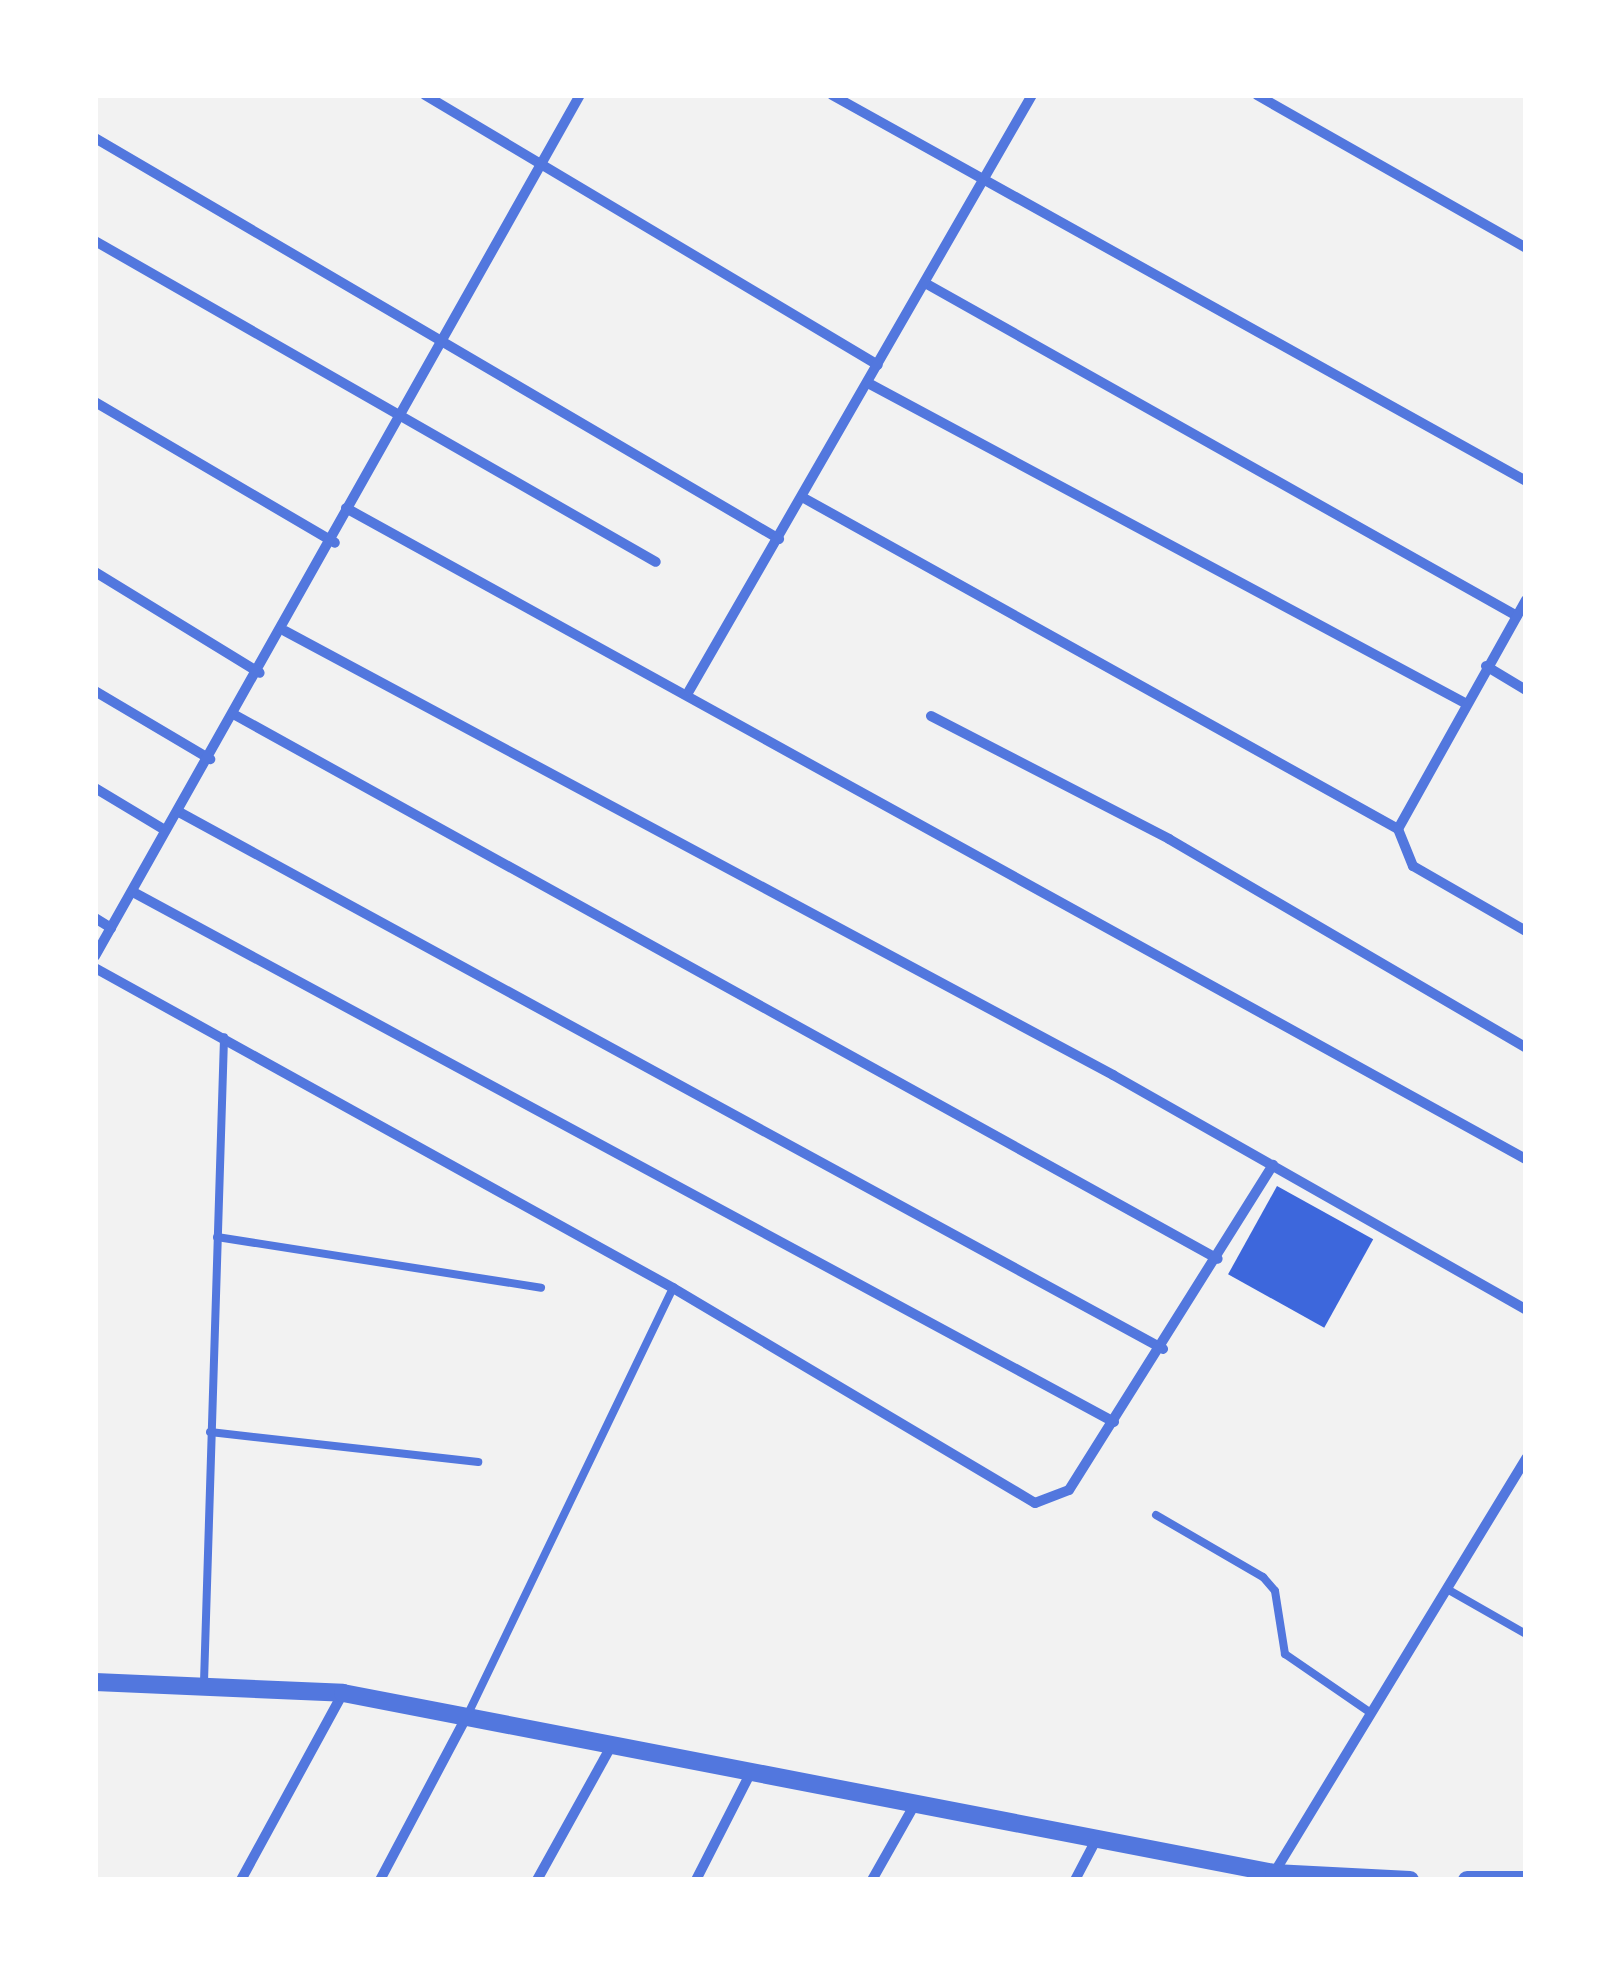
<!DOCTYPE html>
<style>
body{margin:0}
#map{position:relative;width:1621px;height:1975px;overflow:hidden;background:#f2f2f2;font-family:"Asap Condensed",sans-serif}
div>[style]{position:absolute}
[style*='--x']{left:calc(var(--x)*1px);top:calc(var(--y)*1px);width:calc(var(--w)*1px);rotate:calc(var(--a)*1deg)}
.building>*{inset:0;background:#3d67dc;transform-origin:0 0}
.service>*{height:8px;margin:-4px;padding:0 4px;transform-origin:4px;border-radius:4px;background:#5277de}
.minor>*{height:10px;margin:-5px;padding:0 5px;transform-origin:5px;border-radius:5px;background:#5277de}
.tertiary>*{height:18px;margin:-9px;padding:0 9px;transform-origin:9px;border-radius:9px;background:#5277de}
span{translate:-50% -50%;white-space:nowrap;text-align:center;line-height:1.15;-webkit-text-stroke:9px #fff;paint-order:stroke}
.frame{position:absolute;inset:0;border:98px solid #fff;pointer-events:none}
</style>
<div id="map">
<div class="building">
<i style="left:1277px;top:1186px;width:110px;height:101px;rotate:29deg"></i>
</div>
<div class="service">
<i style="--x:217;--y:1237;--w:328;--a:8.9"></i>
<i style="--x:210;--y:1432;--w:270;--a:6.4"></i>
<i style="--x:1156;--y:1515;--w:124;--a:30.1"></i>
<i style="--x:1263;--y:1577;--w:18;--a:49"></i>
<i style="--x:1275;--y:1591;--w:64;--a:81"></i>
<i style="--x:1285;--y:1654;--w:104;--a:34.5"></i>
<i style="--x:1447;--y:1589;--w:91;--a:29.7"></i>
<i style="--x:204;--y:1682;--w:645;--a:-88.22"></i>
<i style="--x:467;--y:1716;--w:475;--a:-64.3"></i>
</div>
<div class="minor">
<i style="--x:425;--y:95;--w:527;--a:30.8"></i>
<i style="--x:832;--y:95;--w:794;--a:29.08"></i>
<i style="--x:1257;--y:95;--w:309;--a:29.6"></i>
<i style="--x:95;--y:138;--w:793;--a:30.38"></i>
<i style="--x:95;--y:241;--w:646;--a:29.78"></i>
<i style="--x:925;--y:283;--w:679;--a:29.36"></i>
<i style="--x:868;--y:383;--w:677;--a:28.19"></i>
<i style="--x:95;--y:402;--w:278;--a:30.4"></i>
<i style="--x:802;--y:497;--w:682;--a:29.12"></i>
<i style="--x:346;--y:508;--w:1348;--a:28.89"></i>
<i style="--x:95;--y:572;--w:193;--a:31.5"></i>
<i style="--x:1526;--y:600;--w:262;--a:119.2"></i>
<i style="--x:1398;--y:829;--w:40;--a:68"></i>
<i style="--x:1413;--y:866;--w:130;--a:29.9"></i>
<i style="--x:285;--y:631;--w:940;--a:28.2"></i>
<i style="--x:1113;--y:1075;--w:475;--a:29.6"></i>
<i style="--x:1486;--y:666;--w:47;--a:31"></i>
<i style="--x:95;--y:691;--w:134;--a:30.6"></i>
<i style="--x:689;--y:691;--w:688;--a:-60.08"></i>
<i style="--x:235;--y:715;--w:1123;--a:28.96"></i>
<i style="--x:931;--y:716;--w:268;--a:27.3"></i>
<i style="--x:1169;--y:839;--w:414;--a:30.3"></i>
<i style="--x:95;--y:788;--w:82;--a:31"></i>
<i style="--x:179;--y:812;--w:1121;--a:28.62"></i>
<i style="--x:133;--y:892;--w:1115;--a:28.38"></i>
<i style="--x:95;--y:918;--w:19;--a:32"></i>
<i style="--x:95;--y:956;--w:988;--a:-60.61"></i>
<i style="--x:95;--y:968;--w:661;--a:28.97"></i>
<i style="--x:673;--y:1288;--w:421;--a:30.7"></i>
<i style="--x:1035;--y:1503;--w:36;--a:-21"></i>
<i style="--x:1069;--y:1490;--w:384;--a:-57.9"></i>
<i style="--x:1274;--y:1873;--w:486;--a:-58.7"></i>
<i style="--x:241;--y:1880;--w:213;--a:-61.4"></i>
<i style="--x:380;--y:1880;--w:186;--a:-62.1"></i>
<i style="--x:537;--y:1880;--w:157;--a:-61"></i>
<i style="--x:696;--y:1880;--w:121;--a:-63"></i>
<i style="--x:872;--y:1880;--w:87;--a:-60.5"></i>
<i style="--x:1075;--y:1880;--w:45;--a:-62.3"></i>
</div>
<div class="tertiary">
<i style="--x:95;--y:1682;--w:248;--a:2.5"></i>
<i style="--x:343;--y:1693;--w:948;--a:10.94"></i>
<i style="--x:1274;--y:1873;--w:136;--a:2.9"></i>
<i style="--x:1467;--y:1880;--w:59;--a:0"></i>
</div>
<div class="frame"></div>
</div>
